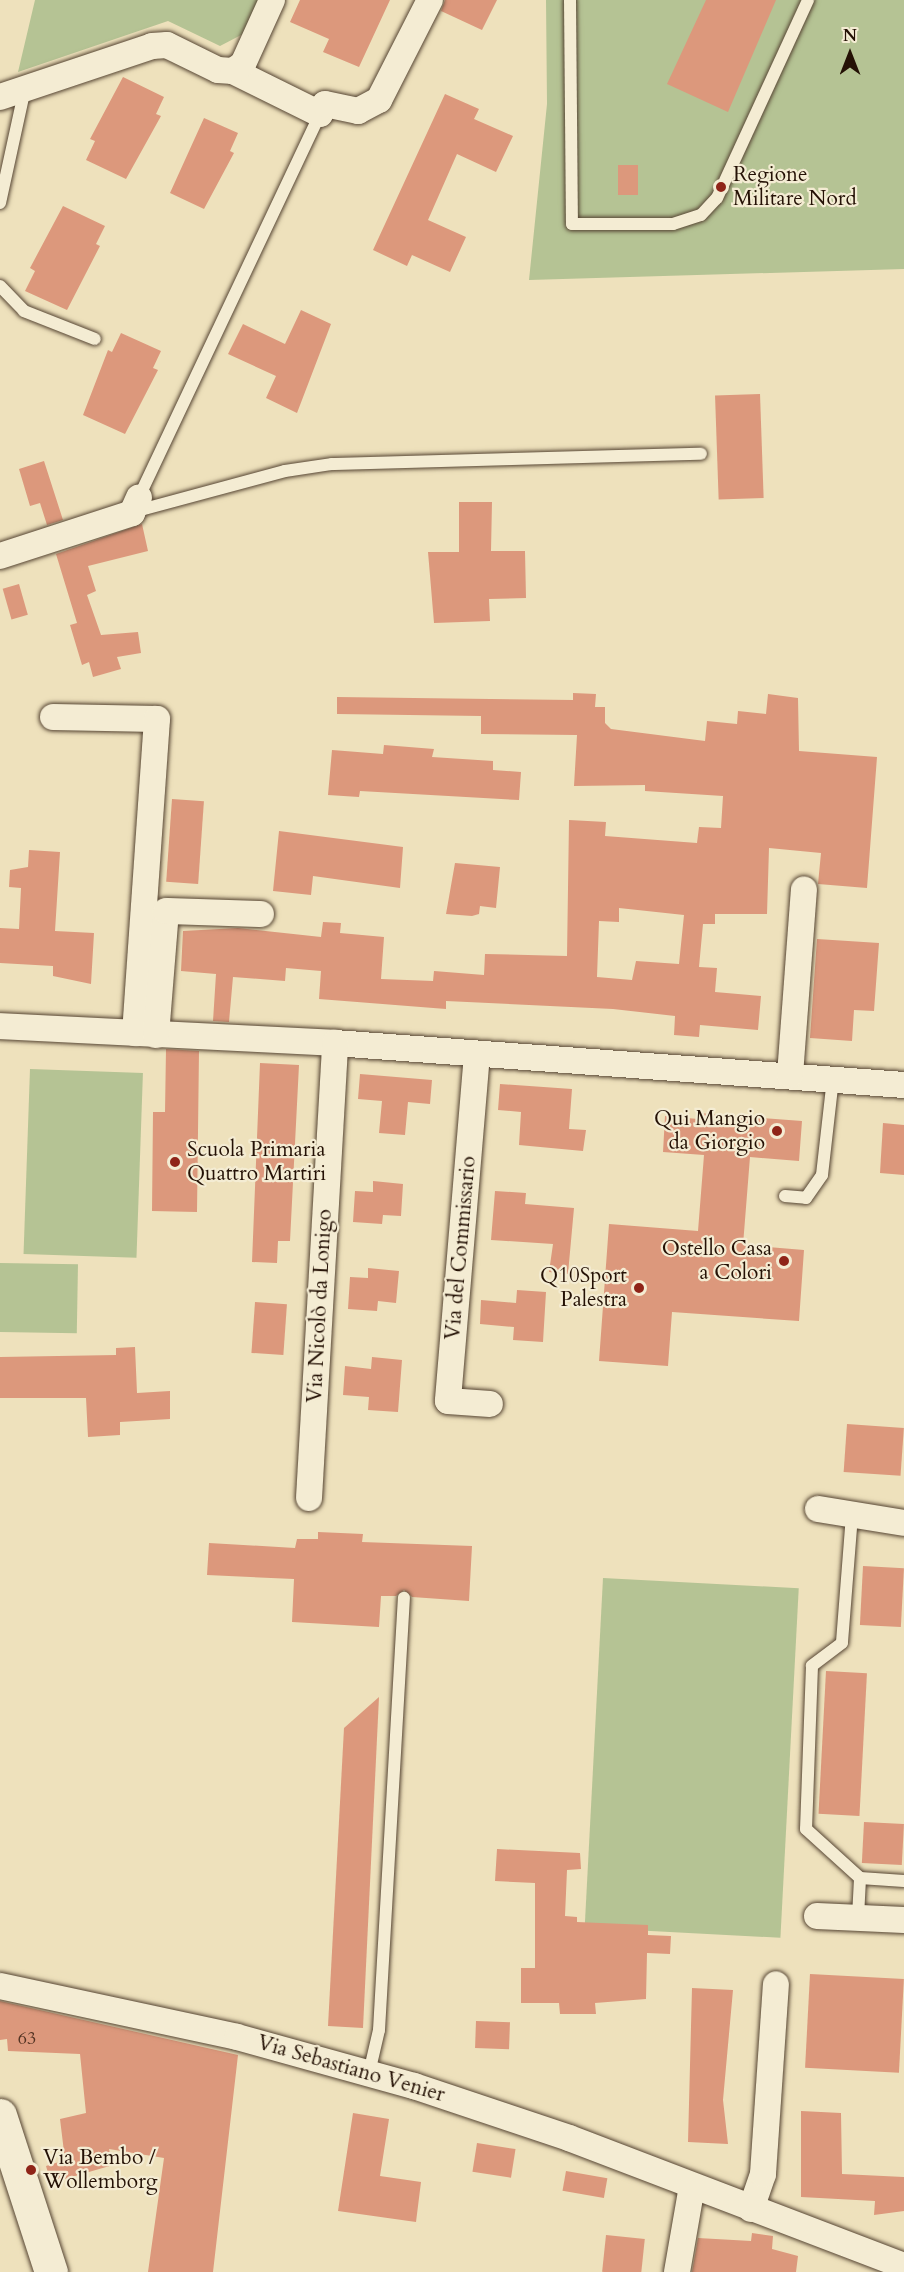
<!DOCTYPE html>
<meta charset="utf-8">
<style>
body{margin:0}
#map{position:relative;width:904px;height:2272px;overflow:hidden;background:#eee1bc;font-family:Cardo,serif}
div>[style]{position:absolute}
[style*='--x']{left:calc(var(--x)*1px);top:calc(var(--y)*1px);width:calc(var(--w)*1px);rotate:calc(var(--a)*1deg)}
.green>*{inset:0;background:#b5c394;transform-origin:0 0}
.building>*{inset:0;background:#dc987c;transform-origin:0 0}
.roads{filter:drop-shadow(0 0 2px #564533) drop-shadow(0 0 2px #564533)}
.service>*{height:12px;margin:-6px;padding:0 6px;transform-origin:6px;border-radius:6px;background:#f4ecd3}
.minor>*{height:26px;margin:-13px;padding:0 13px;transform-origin:13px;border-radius:13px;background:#f4ecd3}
.secondary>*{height:33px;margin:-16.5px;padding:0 16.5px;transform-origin:16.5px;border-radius:16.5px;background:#f4ecd3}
.dots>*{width:16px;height:16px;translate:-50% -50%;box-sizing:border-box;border:3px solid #f4ecd3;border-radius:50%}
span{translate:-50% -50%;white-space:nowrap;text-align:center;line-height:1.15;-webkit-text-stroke:4.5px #f4ecd3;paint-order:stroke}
.number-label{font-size:18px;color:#523323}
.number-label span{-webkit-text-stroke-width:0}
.poi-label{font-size:21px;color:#241105}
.left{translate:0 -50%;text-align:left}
.right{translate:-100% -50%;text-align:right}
.street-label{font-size:21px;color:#241105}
.north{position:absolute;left:820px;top:24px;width:60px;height:60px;-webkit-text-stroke:4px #f4ecd3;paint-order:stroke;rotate:0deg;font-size:16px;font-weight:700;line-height:24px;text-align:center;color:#241105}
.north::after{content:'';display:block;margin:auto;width:21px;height:27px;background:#241105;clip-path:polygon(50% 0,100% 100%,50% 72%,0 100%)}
</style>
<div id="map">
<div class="green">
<i style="clip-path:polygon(35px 0,260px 0,245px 33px,220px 46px,168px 21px,18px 72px)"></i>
<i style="clip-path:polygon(546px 0,904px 0,904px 269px,529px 280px,547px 104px)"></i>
<i style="left:30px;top:1069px;width:113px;height:185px;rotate:2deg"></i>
<i style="left:0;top:1263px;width:78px;height:69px;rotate:1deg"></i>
<i style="left:603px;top:1578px;width:196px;height:350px;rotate:3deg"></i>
</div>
<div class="building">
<i style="clip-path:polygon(300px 0,390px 0,359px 67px,323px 52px,329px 39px,290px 22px)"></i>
<i style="clip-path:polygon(445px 0,497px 0,482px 30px,441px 11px)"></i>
<i style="clip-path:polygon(706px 0,776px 0,728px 112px,667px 84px)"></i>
<i style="clip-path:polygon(123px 77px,164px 97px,156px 114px,161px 116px,126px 179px,86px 160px,95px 141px,90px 139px)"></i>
<i style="clip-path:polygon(445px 94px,479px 109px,474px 119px,513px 136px,496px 172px,457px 154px,428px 220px,466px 237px,450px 272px,412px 255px,407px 266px,373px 250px)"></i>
<i style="clip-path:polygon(204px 118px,238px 133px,230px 151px,234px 153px,204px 209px,170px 193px)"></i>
<i style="left:618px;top:165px;width:20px;height:30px"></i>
<i style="clip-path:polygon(63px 206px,105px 226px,96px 244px,100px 246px,67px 310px,25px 291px,35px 271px,30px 268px)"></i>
<i style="clip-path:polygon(301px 310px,331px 324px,297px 413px,266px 398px,276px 376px,228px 354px,243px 324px,285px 344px)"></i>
<i style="clip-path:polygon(121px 333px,161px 351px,153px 368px,158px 370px,125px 434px,83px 415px,108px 350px,112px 352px)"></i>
<i style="left:760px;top:394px;width:104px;height:45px;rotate:88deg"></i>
<i style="clip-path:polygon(44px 461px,63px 520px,47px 525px,40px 503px,30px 506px,19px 469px)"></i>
<i style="clip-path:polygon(459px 502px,492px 502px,491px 551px,525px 551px,526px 598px,489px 599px,490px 621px,434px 623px,428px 552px,459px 552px)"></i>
<i style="clip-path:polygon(142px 524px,148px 551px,88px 566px,96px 591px,87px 595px,101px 635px,138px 632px,141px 653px,117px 657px,121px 669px,93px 677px,89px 662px,82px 665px,70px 625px,77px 623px,56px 554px)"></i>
<i style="left:19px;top:584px;width:32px;height:17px;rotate:74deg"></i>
<i style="clip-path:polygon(evenodd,573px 693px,596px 694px,595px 707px,605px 707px,605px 723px,611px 729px,705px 741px,707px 721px,737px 724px,738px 711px,766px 714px,768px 694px,798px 698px,799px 751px,877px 757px,867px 888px,818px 884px,821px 853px,769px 848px,767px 914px,715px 914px,715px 924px,703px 924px,699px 967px,717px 968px,715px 992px,761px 996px,758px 1030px,700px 1025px,699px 1037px,674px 1035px,675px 1016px,613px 1009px,446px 1001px,446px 1009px,319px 999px,321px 971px,286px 968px,285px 981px,233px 977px,229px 1022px,213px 1021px,216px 974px,181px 971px,183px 931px,238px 928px,321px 937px,323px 922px,341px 923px,340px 933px,384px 937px,381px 979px,433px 981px,434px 971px,484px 975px,485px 954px,567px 956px,569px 820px,606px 822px,605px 836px,697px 843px,699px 827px,721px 828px,723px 796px,645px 791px,645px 785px,574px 786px,577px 735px,481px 734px,481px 716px,337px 714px,337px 697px,573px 700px,573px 693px,619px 908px,684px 915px,679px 964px,636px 961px,632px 980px,597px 977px,599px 921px,619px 922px,619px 908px)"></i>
<i style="clip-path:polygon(384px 745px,434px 749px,432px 757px,493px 761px,493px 770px,521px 772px,519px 800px,360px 791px,359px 797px,328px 795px,332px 750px,383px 754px)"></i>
<i style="left:172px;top:799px;width:32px;height:83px;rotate:4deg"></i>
<i style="clip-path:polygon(279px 831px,403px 847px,400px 888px,313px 876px,311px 895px,273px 891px)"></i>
<i style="clip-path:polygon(29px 850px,60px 852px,55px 931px,94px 933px,91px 984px,53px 976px,53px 966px,0 963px,0 928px,19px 929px,21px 888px,9px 887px,10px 870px,28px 867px)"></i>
<i style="clip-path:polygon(455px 863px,500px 867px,496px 908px,480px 906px,479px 914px,472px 916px,446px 914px)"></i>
<i style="clip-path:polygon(817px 939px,879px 943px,874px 1011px,854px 1010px,852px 1041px,810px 1038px)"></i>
<i style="clip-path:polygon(166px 1049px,199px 1051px,197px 1212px,152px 1211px,153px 1112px,165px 1112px)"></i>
<i style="clip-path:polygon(260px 1063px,299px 1065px,290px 1241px,278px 1241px,277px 1263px,252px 1262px)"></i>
<i style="clip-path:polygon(360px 1074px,432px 1080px,430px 1104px,408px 1102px,405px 1135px,379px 1133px,382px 1101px,358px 1099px)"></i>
<i style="clip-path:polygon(500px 1084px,572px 1089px,569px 1129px,586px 1130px,583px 1151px,519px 1145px,521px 1112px,498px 1110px)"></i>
<i style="clip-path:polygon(698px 1113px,802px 1121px,799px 1161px,750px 1157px,743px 1245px,804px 1250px,799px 1321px,672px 1312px,668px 1366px,599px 1361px,609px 1224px,698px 1231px,704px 1155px,663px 1152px,665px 1116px,698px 1119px)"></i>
<i style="clip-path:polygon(883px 1123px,904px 1125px,904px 1175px,880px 1173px)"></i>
<i style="clip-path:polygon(373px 1181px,403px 1184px,401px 1216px,383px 1215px,382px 1224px,353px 1222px,355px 1191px,373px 1192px)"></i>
<i style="clip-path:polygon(495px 1191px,526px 1193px,525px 1204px,574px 1208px,568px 1274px,549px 1272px,553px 1244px,491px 1240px)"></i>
<i style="clip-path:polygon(368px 1268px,399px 1271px,396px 1303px,378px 1301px,377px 1311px,348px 1309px,350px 1277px,368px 1278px)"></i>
<i style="clip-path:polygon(517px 1290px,546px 1292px,543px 1342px,513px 1340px,514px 1327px,480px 1324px,481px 1300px,516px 1303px)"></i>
<i style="left:255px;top:1302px;width:32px;height:51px;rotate:4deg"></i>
<i style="clip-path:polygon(135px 1347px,137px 1393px,170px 1391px,170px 1419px,120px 1422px,120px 1435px,88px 1437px,86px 1398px,0 1398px,0 1357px,116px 1355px,116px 1348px)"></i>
<i style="clip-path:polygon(372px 1357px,402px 1360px,398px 1412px,368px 1410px,369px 1397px,343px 1395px,345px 1366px,371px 1369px)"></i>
<i style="left:847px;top:1424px;width:57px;height:48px;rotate:4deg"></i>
<i style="clip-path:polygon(318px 1532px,363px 1534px,362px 1542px,472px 1546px,469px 1601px,412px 1597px,404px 1590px,396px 1596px,381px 1596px,379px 1627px,292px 1622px,294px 1579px,207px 1575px,209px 1543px,295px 1548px,297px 1539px,318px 1539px)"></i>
<i style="left:863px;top:1566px;width:41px;height:59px;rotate:3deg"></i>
<i style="left:826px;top:1671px;width:41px;height:143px;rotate:3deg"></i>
<i style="clip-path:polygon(379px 1697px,363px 2028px,328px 2026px,344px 1728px)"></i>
<i style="left:864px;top:1822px;width:40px;height:41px;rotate:3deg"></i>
<i style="clip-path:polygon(497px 1849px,580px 1853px,581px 1869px,567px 1870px,565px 1916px,577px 1917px,577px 1922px,648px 1925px,648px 1935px,671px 1936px,670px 1954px,647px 1953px,646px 1999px,595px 2003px,596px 2014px,560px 2014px,559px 2003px,521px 2003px,521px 1968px,535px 1968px,535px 1883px,495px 1881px)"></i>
<i style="left:810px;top:1974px;width:94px;height:94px;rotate:3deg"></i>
<i style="clip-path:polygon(692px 1988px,733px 1990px,723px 2100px,728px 2144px,688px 2142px)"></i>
<i style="clip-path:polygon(0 2001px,238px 2055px,213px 2272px,148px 2272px,164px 2158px,109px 2149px,113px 2165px,51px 2183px,46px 2166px,65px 2160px,60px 2119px,86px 2113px,80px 2054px,8px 2051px,7px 2039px,0 2040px)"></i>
<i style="left:476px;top:2021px;width:34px;height:27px;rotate:2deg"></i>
<i style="clip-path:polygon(801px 2111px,841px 2113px,842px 2174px,904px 2177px,904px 2211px,874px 2215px,875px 2201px,801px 2197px)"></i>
<i style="clip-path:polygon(353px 2113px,389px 2119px,380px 2176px,421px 2182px,416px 2222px,338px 2211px)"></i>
<i style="left:477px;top:2143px;width:39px;height:29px;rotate:9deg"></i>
<i style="left:566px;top:2171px;width:42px;height:20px;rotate:10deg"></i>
<i style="clip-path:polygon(752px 2233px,773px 2236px,772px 2249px,798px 2256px,796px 2272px,692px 2272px,698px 2238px,751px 2241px)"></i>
<i style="left:606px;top:2235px;width:39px;height:37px;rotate:6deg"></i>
</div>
<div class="roads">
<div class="service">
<i style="--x:570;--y:0;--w:224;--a:89.5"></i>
<i style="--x:572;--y:224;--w:101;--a:0"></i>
<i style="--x:673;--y:224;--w:29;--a:-18"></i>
<i style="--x:701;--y:215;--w:23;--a:-47"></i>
<i style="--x:717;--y:198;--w:218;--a:-65.3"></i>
<i style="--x:0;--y:203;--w:118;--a:-77.7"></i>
<i style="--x:0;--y:286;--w:35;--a:46"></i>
<i style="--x:24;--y:311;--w:76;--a:21.5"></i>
<i style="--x:139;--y:497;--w:424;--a:-64.7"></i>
<i style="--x:133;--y:512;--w:157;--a:-15.1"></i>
<i style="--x:285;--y:471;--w:48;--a:-8.5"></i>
<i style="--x:332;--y:464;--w:369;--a:-1.6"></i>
<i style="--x:785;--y:1196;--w:21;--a:5"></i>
<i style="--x:806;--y:1198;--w:28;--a:-55"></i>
<i style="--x:822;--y:1175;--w:97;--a:-83.5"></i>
<i style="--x:852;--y:1515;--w:128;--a:94.5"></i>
<i style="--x:842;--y:1643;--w:38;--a:143"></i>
<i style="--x:812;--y:1666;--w:163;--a:92.1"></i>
<i style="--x:806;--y:1829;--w:73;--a:42.2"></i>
<i style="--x:860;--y:1878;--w:44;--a:3.9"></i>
<i style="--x:858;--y:1917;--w:39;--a:-87"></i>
<i style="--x:369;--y:2073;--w:44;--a:-76.9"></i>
<i style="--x:379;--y:2030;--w:433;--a:-86.7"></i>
</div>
<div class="minor">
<i style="--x:233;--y:71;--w:97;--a:26.3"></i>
<i style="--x:320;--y:114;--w:11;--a:-63"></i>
<i style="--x:325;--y:104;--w:34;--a:12"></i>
<i style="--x:358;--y:111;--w:24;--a:-28"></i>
<i style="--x:379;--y:100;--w:112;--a:-63"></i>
<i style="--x:0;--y:97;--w:160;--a:-18.5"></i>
<i style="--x:152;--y:46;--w:15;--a:-4"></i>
<i style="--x:167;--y:45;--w:57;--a:26.1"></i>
<i style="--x:218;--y:70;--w:15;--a:4"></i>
<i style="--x:233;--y:71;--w:12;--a:-35"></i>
<i style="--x:243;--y:64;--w:70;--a:-65.6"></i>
<i style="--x:0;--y:556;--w:139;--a:-18"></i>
<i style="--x:132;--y:513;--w:17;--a:-66"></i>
<i style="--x:53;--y:717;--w:104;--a:1.1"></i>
<i style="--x:157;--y:719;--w:315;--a:94"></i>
<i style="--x:0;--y:1026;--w:335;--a:2.9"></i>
<i style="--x:335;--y:1043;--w:571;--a:4.22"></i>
<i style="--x:156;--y:1035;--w:124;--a:-85.4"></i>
<i style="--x:166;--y:911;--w:95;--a:1.8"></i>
<i style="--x:477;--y:1054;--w:348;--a:94.8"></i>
<i style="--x:448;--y:1401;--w:42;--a:4.1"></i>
<i style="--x:790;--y:1075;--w:186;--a:-85.7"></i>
<i style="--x:309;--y:1498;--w:456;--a:-86.7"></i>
<i style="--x:818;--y:1509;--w:87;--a:9.2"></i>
<i style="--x:817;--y:1916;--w:87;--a:2.6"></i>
<i style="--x:0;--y:1986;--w:242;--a:12.1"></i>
<i style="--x:237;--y:2037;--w:184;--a:15.5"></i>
<i style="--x:414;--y:2086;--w:163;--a:18.5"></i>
<i style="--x:569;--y:2138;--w:359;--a:20.9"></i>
<i style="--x:751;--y:2209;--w:37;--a:-71"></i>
<i style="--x:763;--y:2174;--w:190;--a:-86.1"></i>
<i style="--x:677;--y:2272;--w:87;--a:-80.1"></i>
</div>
<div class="secondary">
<i style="--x:0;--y:2115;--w:165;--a:72"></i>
</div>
</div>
<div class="dots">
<i style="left:721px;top:187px;background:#8f2418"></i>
<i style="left:777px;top:1131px;background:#8f2418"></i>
<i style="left:175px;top:1162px;background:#8f2418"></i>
<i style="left:784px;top:1261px;background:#8f2418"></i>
<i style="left:639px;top:1288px;background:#8f2418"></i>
<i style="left:31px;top:2170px;background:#8f2418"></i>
</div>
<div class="number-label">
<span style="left:27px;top:2039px">63</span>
</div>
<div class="poi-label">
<span class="left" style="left:733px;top:187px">Regione<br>Militare Nord</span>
<span class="right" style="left:765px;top:1131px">Qui Mangio<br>da Giorgio</span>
<span class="left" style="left:187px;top:1162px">Scuola Primaria<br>Quattro Martiri</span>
<span class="right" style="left:772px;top:1261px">Ostello Casa<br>a Colori</span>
<span class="right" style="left:627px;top:1288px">Q10Sport<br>Palestra</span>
<span class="left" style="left:43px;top:2170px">Via Bembo /<br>Wollemborg</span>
</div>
<div class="street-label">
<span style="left:461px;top:1248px;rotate:-85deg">Via del Commissario</span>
<span style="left:320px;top:1306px;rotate:-87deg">Via Nicolò da Lonigo</span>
<span style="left:351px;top:2069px;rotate:16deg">Via Sebastiano Venier</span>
</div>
<div class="north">N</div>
</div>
